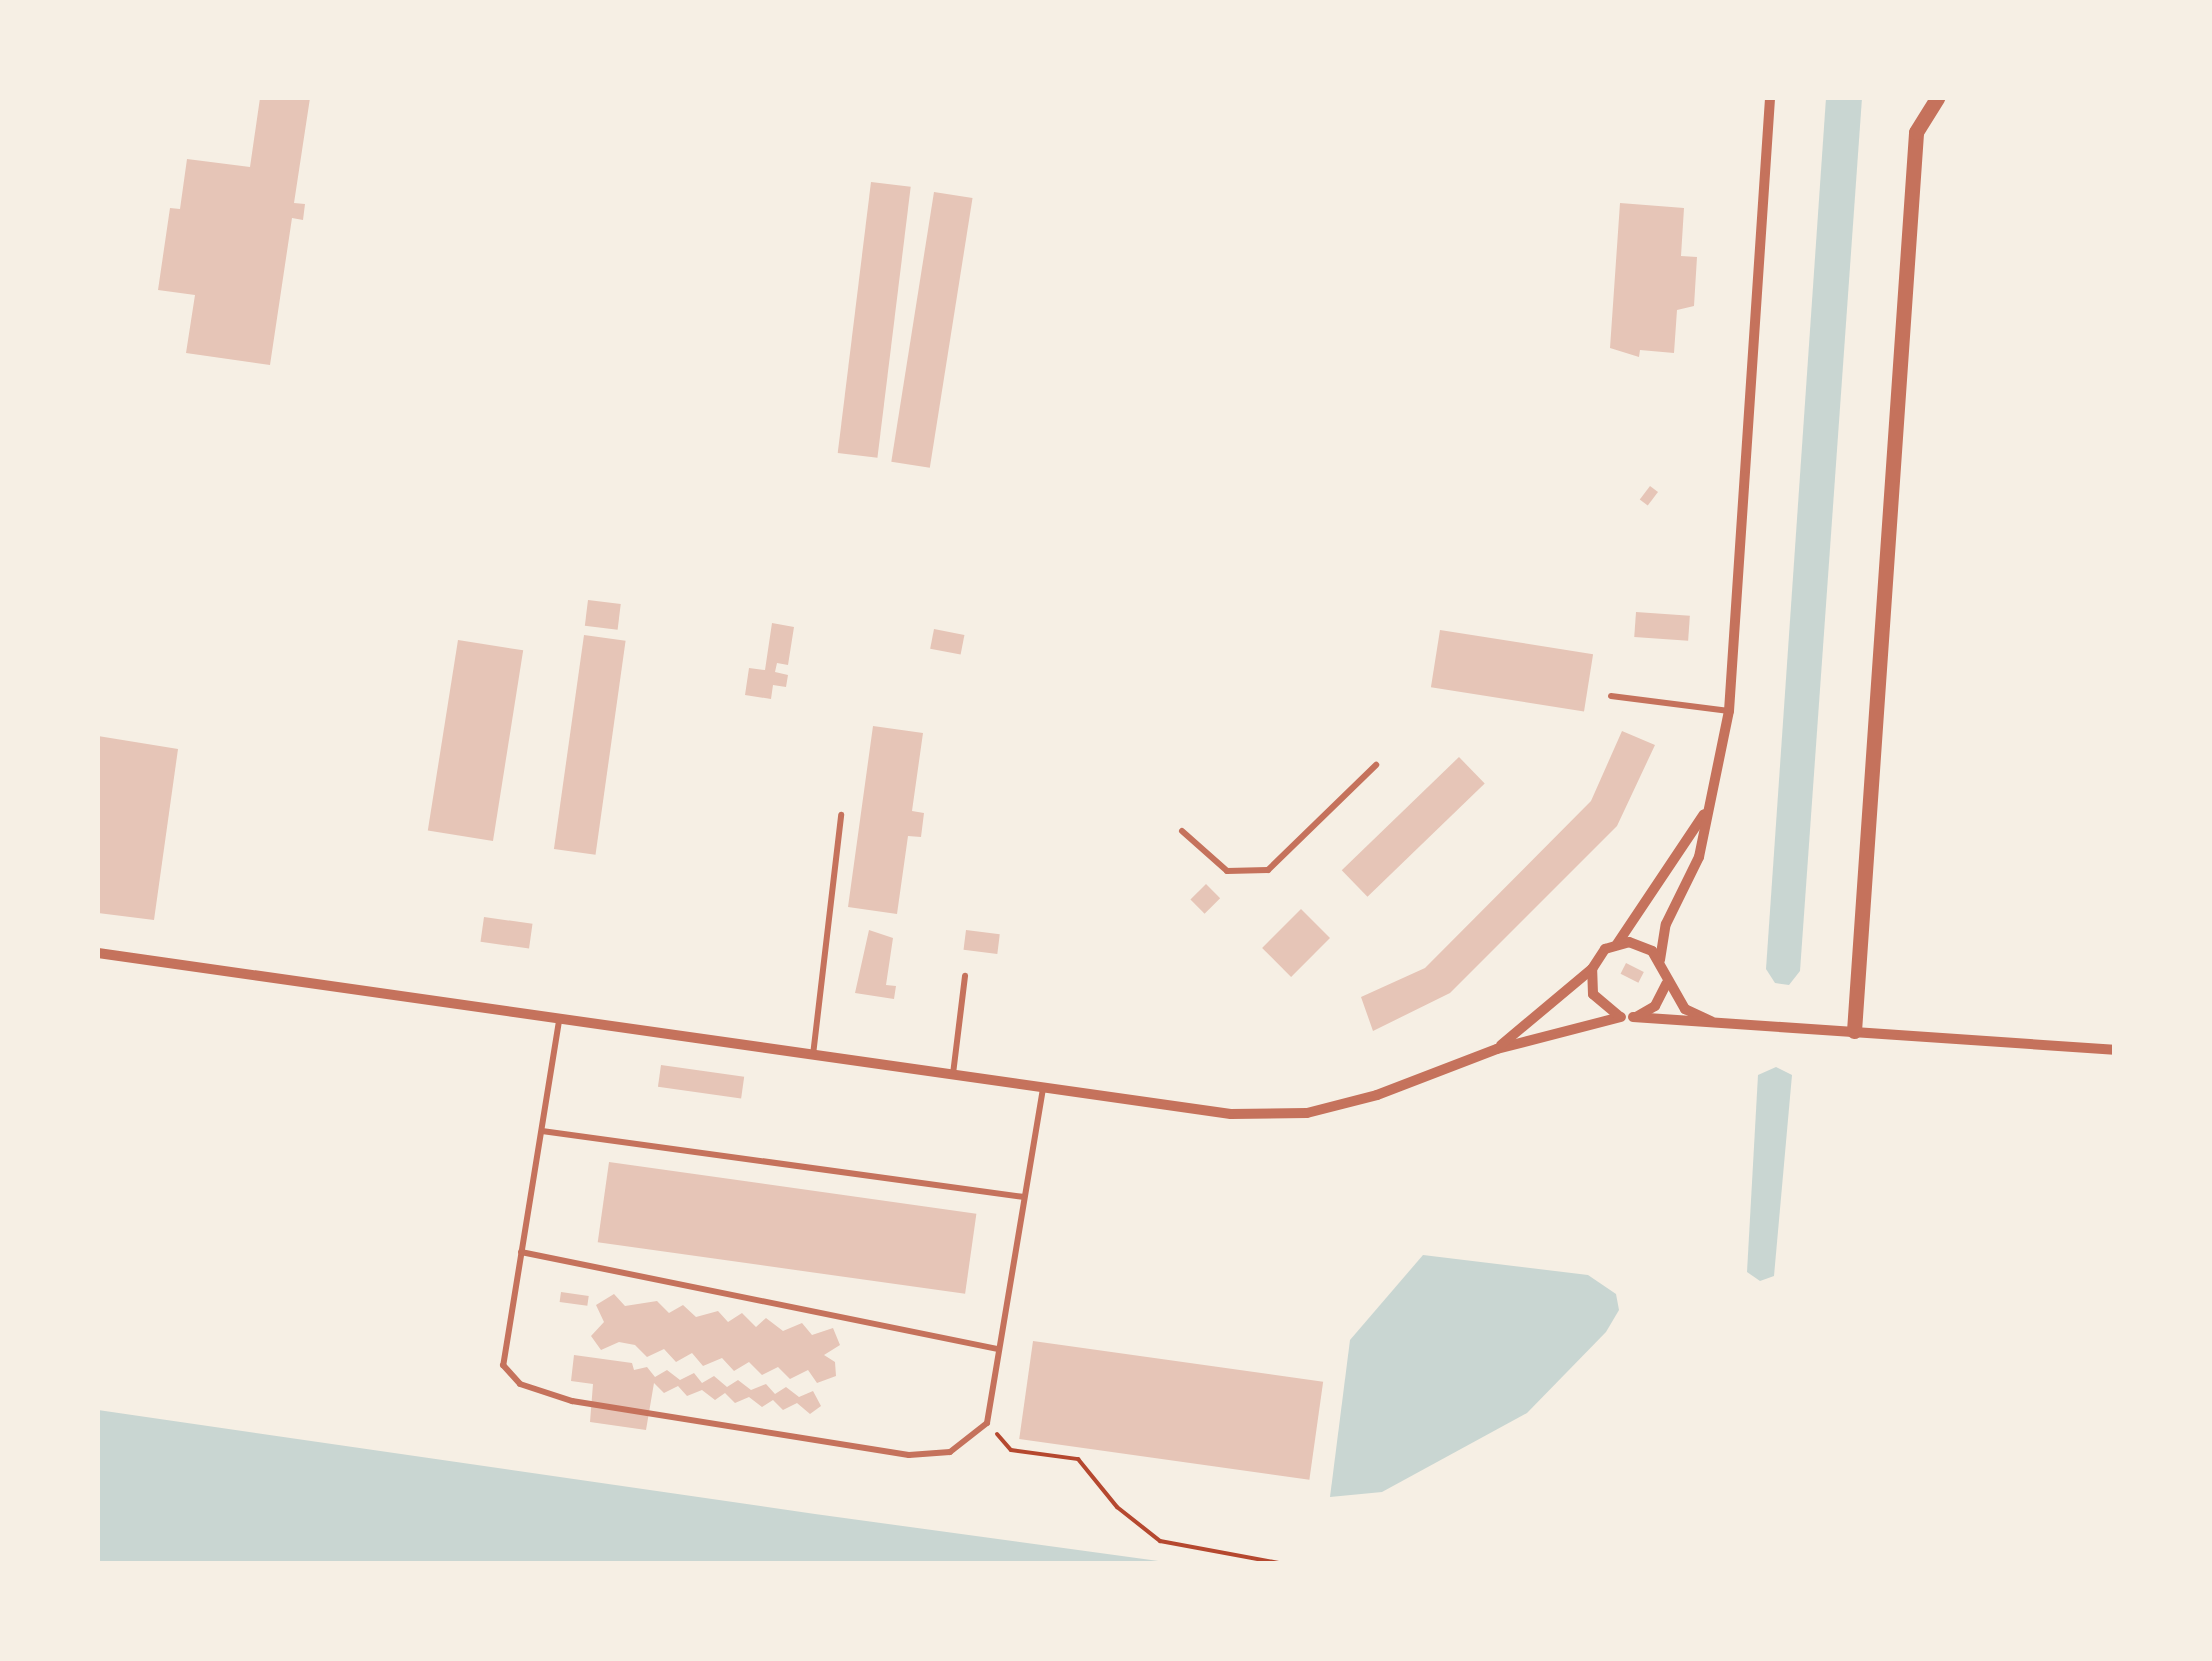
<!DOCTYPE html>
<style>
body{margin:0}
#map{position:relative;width:2212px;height:1661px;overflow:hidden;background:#f6efe4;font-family:Signika,sans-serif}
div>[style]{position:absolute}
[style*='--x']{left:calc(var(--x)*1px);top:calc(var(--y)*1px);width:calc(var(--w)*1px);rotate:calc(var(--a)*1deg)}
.water>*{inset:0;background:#c9d6d2}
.building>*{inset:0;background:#e6c5b7;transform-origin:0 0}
.path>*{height:4px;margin:-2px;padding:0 2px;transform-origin:2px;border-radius:2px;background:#b5482f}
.service>*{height:6px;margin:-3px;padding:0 3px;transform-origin:3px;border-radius:3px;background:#c5725c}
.minor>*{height:10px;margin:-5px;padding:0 5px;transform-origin:5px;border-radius:5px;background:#c5725c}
.tertiary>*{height:15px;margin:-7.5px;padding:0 7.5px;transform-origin:7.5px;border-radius:7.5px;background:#c5725c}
span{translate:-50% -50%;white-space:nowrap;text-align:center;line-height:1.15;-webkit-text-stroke:8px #f6efe4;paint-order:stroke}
.frame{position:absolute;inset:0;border:100px solid #f6efe4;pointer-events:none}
</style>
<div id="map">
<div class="water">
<i style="clip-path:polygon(1826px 98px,1862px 98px,1800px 971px,1789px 985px,1775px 983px,1766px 969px)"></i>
<i style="clip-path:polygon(1776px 1067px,1792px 1075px,1774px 1276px,1760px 1281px,1747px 1272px,1758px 1075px)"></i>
<i style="clip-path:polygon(1423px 1255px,1588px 1275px,1616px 1294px,1619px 1310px,1606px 1332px,1527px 1413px,1382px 1492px,1330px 1497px,1350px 1340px)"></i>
<i style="clip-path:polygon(98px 1410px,815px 1514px,1173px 1563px,98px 1563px)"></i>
</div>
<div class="building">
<i style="clip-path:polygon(260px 98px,310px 98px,294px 203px,305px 204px,303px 220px,292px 218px,270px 365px,186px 353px,195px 295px,158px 290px,170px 208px,180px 209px,187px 159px,250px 167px)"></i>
<i style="left:871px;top:182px;width:40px;height:273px;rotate:7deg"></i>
<i style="left:934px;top:192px;width:39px;height:273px;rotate:9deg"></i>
<i style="clip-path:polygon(1620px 203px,1684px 208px,1681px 256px,1697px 257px,1694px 306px,1677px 310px,1674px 353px,1640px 350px,1639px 357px,1610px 348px)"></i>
<i style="left:1650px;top:486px;width:10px;height:17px;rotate:37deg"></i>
<i style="left:588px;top:600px;width:33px;height:26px;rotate:7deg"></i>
<i style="left:1636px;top:612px;width:54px;height:25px;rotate:4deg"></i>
<i style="clip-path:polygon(772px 623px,794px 627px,788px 665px,777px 663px,775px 672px,788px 675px,786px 687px,773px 685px,771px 699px,745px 695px,749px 668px,765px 670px)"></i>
<i style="left:934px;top:629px;width:31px;height:20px;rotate:11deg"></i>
<i style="left:1440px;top:630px;width:155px;height:58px;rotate:9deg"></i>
<i style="left:584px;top:635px;width:42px;height:216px;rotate:8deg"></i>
<i style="left:458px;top:640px;width:66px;height:193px;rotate:9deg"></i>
<i style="clip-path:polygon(873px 726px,923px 733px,912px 811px,924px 813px,921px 837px,908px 836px,897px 914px,848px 907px)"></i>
<i style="clip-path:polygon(1622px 731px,1655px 745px,1617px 826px,1450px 993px,1373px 1031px,1361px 997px,1425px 968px,1591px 801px)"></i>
<i style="clip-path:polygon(98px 736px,178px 749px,154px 920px,98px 913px)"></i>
<i style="left:1459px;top:757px;width:37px;height:163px;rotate:46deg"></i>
<i style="left:1206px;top:884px;width:20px;height:22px;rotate:45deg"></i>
<i style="left:1301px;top:909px;width:41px;height:55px;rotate:45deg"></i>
<i style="left:484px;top:917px;width:49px;height:25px;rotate:8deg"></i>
<i style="clip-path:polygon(869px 930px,893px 938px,886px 985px,896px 986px,894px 999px,855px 993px)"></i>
<i style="left:966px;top:930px;width:34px;height:20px;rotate:7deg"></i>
<i style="left:1626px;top:963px;width:20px;height:12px;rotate:27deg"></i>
<i style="left:661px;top:1065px;width:84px;height:22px;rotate:8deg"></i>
<i style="left:609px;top:1162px;width:371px;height:81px;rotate:8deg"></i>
<i style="left:561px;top:1292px;width:28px;height:10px;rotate:8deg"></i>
<i style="clip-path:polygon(614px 1294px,625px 1306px,657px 1301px,669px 1313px,683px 1305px,696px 1317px,718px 1311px,728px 1322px,742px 1313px,756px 1327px,766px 1318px,783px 1331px,802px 1323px,812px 1335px,833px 1328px,840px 1345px,824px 1355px,835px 1362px,836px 1376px,817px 1383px,808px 1370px,790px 1379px,778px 1367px,762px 1375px,749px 1362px,734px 1371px,722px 1358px,703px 1366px,692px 1353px,676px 1362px,664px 1349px,647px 1357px,635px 1345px,619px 1342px,601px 1350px,591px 1336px,604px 1322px,596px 1305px)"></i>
<i style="left:1033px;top:1341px;width:293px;height:99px;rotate:8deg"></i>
<i style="clip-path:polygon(574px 1355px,632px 1363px,634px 1370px,647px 1367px,655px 1377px,667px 1370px,680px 1380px,694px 1373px,702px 1383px,714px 1376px,727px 1387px,738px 1380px,751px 1390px,766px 1384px,775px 1394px,786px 1387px,799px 1397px,813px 1391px,821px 1406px,810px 1414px,797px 1403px,783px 1410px,773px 1400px,762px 1407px,749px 1397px,735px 1403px,725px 1393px,715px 1400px,702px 1390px,687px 1396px,678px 1386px,664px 1393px,654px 1383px,646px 1430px,590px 1422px,593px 1384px,571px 1381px)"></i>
</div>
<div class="path">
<i style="--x:997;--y:1434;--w:21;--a:49"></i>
<i style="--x:1011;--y:1450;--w:68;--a:7.7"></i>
<i style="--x:1078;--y:1459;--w:62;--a:50.9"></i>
<i style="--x:1117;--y:1507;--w:55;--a:38.3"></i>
<i style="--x:1160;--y:1541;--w:126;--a:10.5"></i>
</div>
<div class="service">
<i style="--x:1611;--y:696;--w:119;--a:7.2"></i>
<i style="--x:1182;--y:831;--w:60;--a:41.6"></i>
<i style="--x:1227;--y:871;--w:41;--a:-1.4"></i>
<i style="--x:1268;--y:870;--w:151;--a:-44.2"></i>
<i style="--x:559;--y:1021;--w:349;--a:99.2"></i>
<i style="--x:503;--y:1365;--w:25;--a:48"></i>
<i style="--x:520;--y:1384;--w:55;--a:18.1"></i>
<i style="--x:572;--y:1401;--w:341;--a:9.1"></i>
<i style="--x:909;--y:1455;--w:41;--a:-4.2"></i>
<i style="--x:950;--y:1452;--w:47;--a:-38.1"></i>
<i style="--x:987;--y:1423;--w:338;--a:-80.5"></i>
<i style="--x:813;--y:1055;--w:242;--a:-83.3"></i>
<i style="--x:953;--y:1074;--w:99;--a:-83"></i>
<i style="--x:542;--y:1131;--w:485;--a:7.8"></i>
<i style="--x:521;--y:1252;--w:487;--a:11.5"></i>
</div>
<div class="minor">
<i style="--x:1617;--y:944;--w:156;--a:-56.2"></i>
<i style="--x:98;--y:953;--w:1144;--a:8.09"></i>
<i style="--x:1231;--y:1114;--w:76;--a:-0.8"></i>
<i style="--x:1307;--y:1113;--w:72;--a:-14.4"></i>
<i style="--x:1377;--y:1095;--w:129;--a:-21"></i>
<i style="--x:1497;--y:1049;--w:128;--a:-14.5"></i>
<i style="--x:1660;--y:960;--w:36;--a:-81"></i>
<i style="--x:1666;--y:924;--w:75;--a:-63.8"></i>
<i style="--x:1699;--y:857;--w:149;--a:-78.4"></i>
<i style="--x:1729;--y:711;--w:614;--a:-86.17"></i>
<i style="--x:1619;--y:1016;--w:34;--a:-140"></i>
<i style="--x:1593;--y:994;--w:25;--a:-92"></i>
<i style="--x:1592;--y:969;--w:24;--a:-57"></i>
<i style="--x:1605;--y:949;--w:25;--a:-16"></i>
<i style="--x:1629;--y:942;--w:25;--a:21"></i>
<i style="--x:1652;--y:951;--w:67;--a:60.4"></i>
<i style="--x:1685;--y:1009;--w:29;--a:25"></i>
<i style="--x:1633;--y:1017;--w:482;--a:3.9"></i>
<i style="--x:1636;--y:1017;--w:22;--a:-30"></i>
<i style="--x:1655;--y:1006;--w:25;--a:-63"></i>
<i style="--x:1501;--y:1045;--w:119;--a:-39.9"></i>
</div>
<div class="tertiary">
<i style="--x:1854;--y:1031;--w:901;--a:-86.05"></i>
<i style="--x:1916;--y:132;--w:40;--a:-58"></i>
</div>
<div class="frame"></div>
</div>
